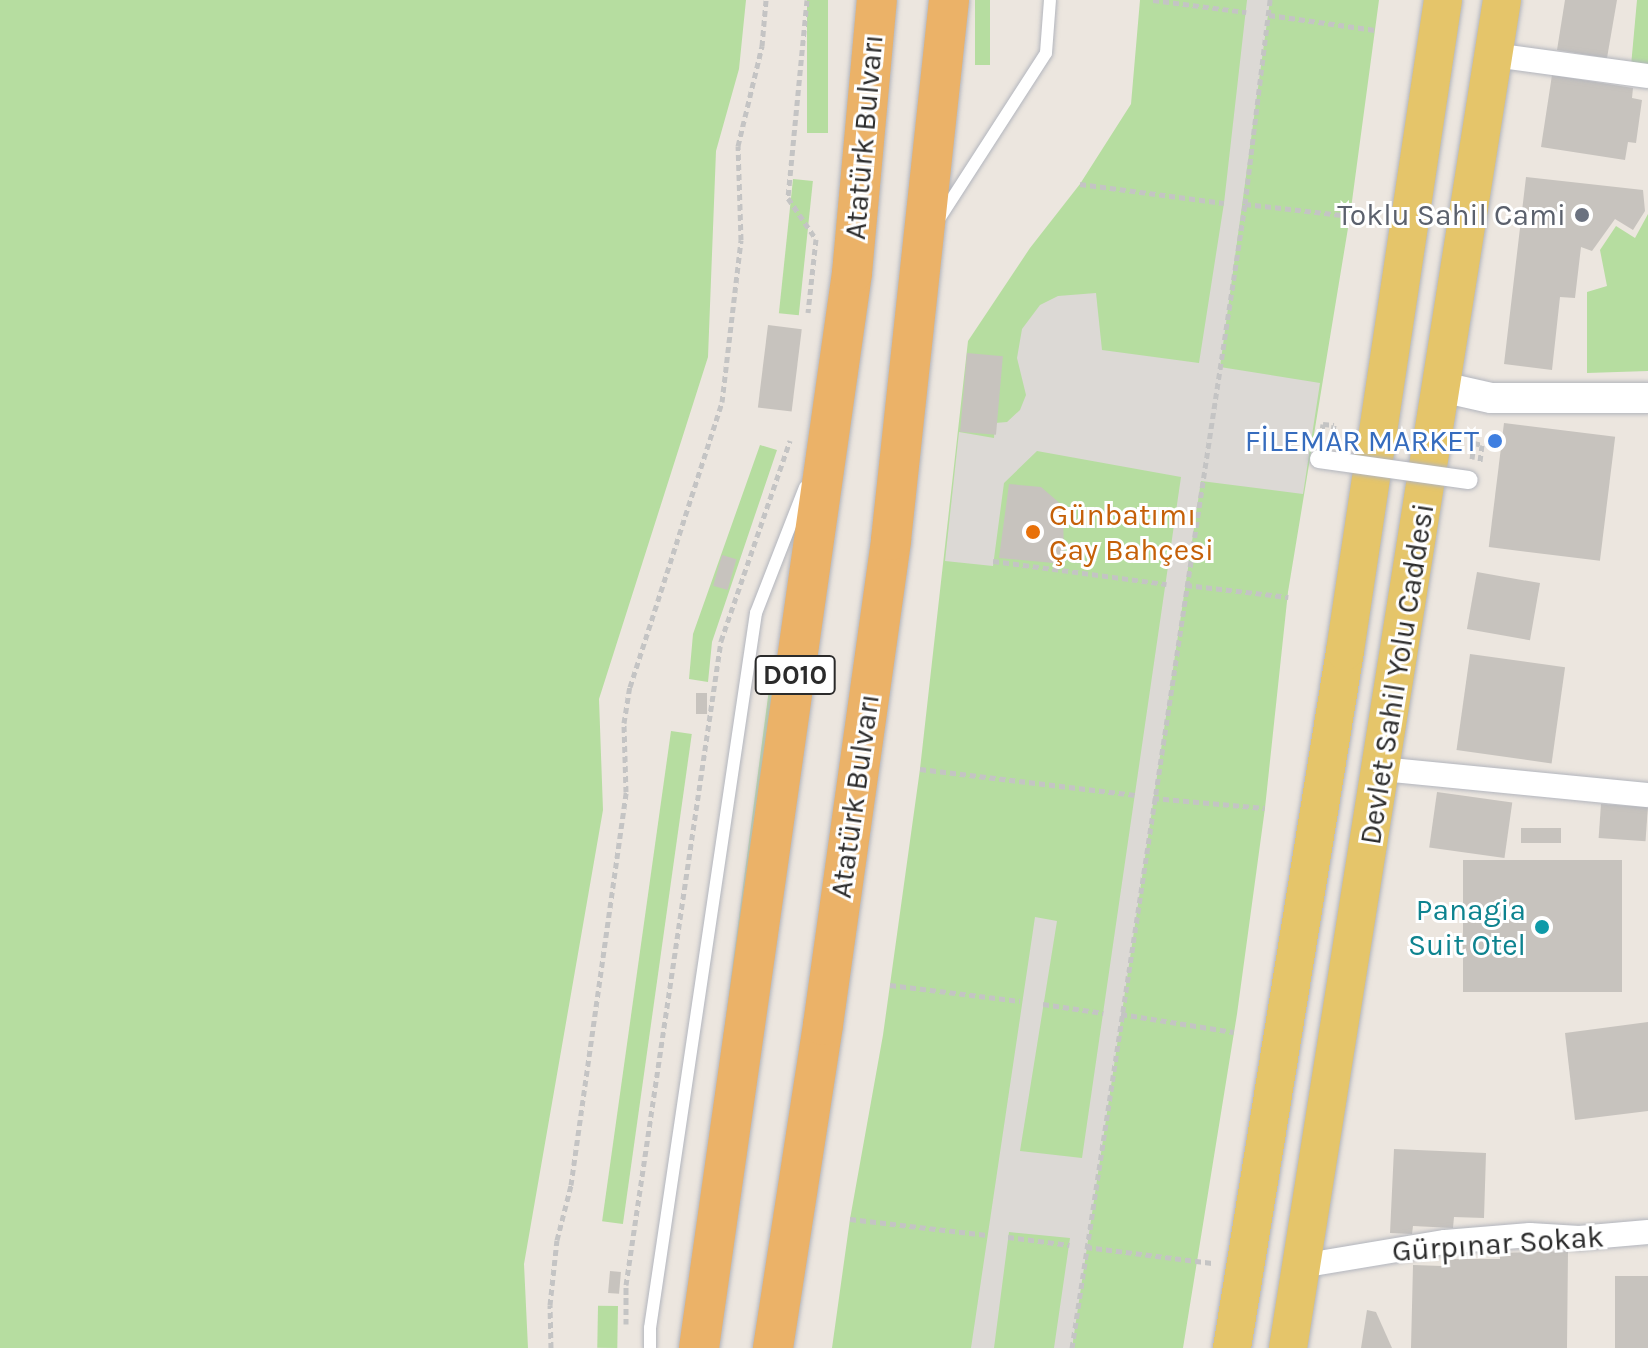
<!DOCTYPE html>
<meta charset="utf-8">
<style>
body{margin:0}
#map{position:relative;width:1648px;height:1348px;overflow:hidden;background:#ece6df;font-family:Karla,sans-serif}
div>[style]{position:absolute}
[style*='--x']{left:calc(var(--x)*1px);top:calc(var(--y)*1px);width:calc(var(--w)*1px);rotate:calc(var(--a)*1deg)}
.green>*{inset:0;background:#b6dda0;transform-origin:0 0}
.plaza>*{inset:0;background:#dcd9d5}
.building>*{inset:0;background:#c7c3be;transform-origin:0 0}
.path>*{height:5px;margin-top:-2.5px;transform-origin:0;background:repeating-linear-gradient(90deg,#c4c4c4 0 6px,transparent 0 10px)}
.roads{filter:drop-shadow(0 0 2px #b2b5bd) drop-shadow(0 0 2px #b2b5bd)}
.service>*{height:12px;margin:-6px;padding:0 6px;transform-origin:6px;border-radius:6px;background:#fff}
.minor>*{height:24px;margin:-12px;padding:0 12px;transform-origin:12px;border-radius:12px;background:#fff}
.tertiary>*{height:30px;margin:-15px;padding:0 15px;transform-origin:15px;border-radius:15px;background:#fff}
.primary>*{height:38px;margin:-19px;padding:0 19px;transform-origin:19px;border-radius:19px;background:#e5c56a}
.trunk>*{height:40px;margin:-20px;padding:0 20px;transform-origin:20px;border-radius:20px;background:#ebb268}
.bridges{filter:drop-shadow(0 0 2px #b2b5bd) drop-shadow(0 0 2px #b2b5bd)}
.pedestrian-bridge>*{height:18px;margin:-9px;padding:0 9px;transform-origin:9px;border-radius:9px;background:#fff}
.dots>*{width:22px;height:22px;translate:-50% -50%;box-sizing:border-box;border:4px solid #fff;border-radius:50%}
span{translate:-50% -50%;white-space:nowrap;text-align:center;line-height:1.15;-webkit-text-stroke:6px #fff;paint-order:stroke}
.shield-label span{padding:2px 6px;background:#fff;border:2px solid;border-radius:6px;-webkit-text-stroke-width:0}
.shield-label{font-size:28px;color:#2b2b2b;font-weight:700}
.street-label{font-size:30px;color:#2b2b2b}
.worship-label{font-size:30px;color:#5b616d}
.right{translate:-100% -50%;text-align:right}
.shop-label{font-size:30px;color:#366cbe}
.food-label{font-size:30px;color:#c56008}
.left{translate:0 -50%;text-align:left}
.culture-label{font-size:30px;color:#0d838f}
</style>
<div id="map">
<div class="green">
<i style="clip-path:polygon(0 0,746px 0,739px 69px,716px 151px,708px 357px,599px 699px,603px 810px,524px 1264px,528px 1348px,0 1348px)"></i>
<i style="left:807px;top:0;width:21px;height:133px"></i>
<i style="left:975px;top:0;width:15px;height:65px"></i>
<i style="clip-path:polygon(1140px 0,1379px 0,1350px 216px,1288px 592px,1265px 808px,1237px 1014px,1183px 1348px,832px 1348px,850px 1219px,883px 1035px,920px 769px,968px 341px,1030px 248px,1080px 184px,1131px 104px)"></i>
<i style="clip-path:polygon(1637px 0,1648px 0,1648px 65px,1631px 66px)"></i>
<i style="left:793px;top:179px;width:20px;height:135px;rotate:6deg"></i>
<i style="clip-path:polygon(1648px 214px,1648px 371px,1587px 373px,1587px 292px,1607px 286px,1600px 250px,1616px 226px,1635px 238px)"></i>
<i style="clip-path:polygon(760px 445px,777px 450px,712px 642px,708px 682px,689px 679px,693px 634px)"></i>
<i style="clip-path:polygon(771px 674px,777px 675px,684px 1336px)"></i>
<i style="left:671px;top:731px;width:21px;height:495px;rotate:8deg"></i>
<i style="left:618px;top:1306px;width:42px;height:20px;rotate:91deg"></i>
</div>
<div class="plaza">
<i style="clip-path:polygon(1247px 0,1270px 0,1220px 367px,1320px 383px,1303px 494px,1201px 481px,1072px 1348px,1054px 1348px,1070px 1238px,1009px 1232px,994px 1348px,971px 1348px,1035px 917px,1057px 921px,1020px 1151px,1082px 1158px,1181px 477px,1037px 451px,1004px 483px,993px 566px,945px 561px,959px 432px,994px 438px,995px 423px,1007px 422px,1020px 410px,1026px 395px,1017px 358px,1022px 329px,1040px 305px,1058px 296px,1096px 293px,1102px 350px,1199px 363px,1224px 203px)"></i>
</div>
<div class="building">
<i style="clip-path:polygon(1565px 0,1617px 0,1607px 58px,1557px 50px)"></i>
<i style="clip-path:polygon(1552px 75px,1633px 88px,1632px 98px,1642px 100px,1636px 143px,1628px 142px,1625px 160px,1541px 147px)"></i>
<i style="clip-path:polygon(1526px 177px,1643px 190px,1645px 211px,1633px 230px,1615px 219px,1592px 251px,1581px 247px,1575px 298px,1560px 297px,1552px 370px,1504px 364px)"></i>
<i style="left:768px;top:325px;width:34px;height:83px;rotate:7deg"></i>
<i style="left:967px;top:353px;width:36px;height:79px;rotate:5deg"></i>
<i style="left:1504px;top:423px;width:112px;height:125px;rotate:7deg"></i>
<i style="clip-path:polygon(1009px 484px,1041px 487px,1063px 506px,1064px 564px,999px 558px)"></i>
<i style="left:722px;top:555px;width:15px;height:32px;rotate:16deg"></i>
<i style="left:1477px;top:572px;width:64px;height:58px;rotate:10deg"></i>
<i style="left:1470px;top:654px;width:96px;height:97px;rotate:8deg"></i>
<i style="left:696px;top:693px;width:11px;height:21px"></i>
<i style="left:1437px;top:792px;width:76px;height:56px;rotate:8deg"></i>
<i style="left:1601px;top:804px;width:47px;height:34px;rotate:4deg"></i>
<i style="left:1521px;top:828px;width:40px;height:15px"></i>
<i style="left:1463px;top:860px;width:159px;height:132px"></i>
<i style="clip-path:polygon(1648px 1022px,1648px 1111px,1575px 1120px,1565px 1033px)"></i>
<i style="clip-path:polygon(1394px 1149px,1486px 1153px,1484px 1218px,1454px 1217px,1453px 1228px,1413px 1226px,1412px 1234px,1390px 1233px)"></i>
<i style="clip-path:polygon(1568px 1251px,1567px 1348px,1411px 1348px,1413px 1265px,1442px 1266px,1444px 1259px,1500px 1259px,1500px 1253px)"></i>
<i style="left:610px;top:1271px;width:11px;height:22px;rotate:5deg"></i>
<i style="left:1648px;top:1276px;width:72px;height:33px;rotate:90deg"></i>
<i style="clip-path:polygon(1367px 1310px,1376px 1312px,1392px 1348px,1361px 1348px)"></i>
</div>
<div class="path">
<i style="--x:807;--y:0;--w:199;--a:95.5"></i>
<i style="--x:788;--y:198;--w:50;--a:55.7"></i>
<i style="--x:816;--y:239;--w:74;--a:96.2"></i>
<i style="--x:1153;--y:0;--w:94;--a:7.4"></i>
<i style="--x:1269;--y:15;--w:107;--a:8.1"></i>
<i style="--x:1080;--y:184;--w:145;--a:7.5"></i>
<i style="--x:1245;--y:204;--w:106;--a:6.5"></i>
<i style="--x:1321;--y:438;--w:14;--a:-82"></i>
<i style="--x:1323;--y:424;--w:11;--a:5"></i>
<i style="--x:1334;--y:425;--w:12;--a:99"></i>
<i style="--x:1472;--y:459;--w:16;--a:-83"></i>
<i style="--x:1474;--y:443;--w:8;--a:14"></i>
<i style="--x:1482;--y:445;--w:17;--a:97"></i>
<i style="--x:993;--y:561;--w:175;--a:7.6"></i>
<i style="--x:1186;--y:585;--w:103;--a:6.7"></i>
<i style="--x:920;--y:769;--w:217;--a:6.9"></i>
<i style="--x:1153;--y:798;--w:112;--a:5.1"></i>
<i style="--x:890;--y:985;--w:131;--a:7"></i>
<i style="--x:1043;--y:1004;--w:61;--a:8.5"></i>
<i style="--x:1121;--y:1014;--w:114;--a:9.1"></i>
<i style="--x:850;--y:1219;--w:138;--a:6.7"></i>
<i style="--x:1008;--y:1237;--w:62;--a:7.5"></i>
<i style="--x:1086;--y:1247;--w:127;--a:7.2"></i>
<i style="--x:626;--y:1324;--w:39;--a:-90"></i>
<i style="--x:626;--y:1285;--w:651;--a:-81.61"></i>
<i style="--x:721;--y:641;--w:212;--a:-71"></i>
<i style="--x:551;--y:1348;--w:43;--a:-91.3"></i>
<i style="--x:550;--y:1305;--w:65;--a:-83.9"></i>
<i style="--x:557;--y:1240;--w:57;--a:-75.7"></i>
<i style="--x:571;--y:1185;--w:397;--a:-82"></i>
<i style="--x:626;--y:792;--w:69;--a:-91.7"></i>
<i style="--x:624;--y:723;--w:36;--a:-81"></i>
<i style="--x:630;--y:687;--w:299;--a:-72.1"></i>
<i style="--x:722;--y:402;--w:163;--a:-83.3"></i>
<i style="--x:741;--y:240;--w:94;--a:-91.8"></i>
<i style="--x:738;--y:146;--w:103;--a:-76.5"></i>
<i style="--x:762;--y:46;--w:46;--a:-85"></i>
<i style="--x:1072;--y:1348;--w:1157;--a:-81.4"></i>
<i style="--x:1245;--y:204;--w:206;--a:-83"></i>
</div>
<div class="roads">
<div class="service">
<i style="--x:939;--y:219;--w:197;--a:-57.2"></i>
<i style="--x:1046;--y:53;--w:53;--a:-85.7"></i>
<i style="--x:650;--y:1348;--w:20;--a:-90"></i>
<i style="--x:650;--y:1328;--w:723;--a:-81.57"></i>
<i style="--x:756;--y:613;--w:135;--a:-68.7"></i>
</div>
<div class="minor">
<i style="--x:1494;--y:55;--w:155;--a:7.8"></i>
<i style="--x:1382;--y:769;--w:267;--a:5.6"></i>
<i style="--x:1301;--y:1266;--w:146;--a:-9.5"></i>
<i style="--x:1445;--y:1242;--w:85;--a:-4.7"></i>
<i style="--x:1530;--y:1235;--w:49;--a:3.5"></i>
<i style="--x:1579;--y:1238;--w:69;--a:-5"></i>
</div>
<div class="tertiary">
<i style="--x:1442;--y:387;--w:50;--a:12.7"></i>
<i style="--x:1491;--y:398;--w:157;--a:0"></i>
</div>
<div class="primary">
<i style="--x:1232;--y:1348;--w:706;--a:-80.79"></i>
<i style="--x:1345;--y:651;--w:658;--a:-81.44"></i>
<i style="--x:1288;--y:1348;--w:1365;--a:-80.98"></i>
</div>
<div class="trunk">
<i style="--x:699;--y:1348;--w:1086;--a:-81.9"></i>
<i style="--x:852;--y:273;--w:274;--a:-84.8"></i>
<i style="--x:773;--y:1348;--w:327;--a:-81.2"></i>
<i style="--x:823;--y:1025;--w:490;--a:-82"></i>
<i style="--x:891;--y:540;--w:543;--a:-83.87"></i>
</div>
</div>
<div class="bridges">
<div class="pedestrian-bridge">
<i style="--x:1319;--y:459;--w:151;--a:8"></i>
</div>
</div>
<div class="dots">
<i style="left:1582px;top:215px;background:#6b7280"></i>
<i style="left:1495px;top:441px;background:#3f7fe0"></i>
<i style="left:1033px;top:532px;background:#e8710a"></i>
<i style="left:1542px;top:927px;background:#0f9aa8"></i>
</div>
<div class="shield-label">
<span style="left:795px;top:675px">D010</span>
</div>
<div class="street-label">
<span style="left:864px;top:137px;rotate:-85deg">Atatürk Bulvarı</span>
<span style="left:1397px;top:674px;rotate:-81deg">Devlet Sahil Yolu Caddesi</span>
<span style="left:855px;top:796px;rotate:-82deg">Atatürk Bulvarı</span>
<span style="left:1498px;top:1244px;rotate:-4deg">Gürpınar Sokak</span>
</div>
<div class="worship-label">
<span class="right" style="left:1566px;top:215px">Toklu Sahil Cami</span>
</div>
<div class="shop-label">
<span class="right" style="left:1479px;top:441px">FİLEMAR MARKET</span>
</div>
<div class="food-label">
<span class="left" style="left:1049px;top:532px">Günbatımı<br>Çay Bahçesi</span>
</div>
<div class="culture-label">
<span class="right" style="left:1526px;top:927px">Panagia<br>Suit Otel</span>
</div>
</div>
